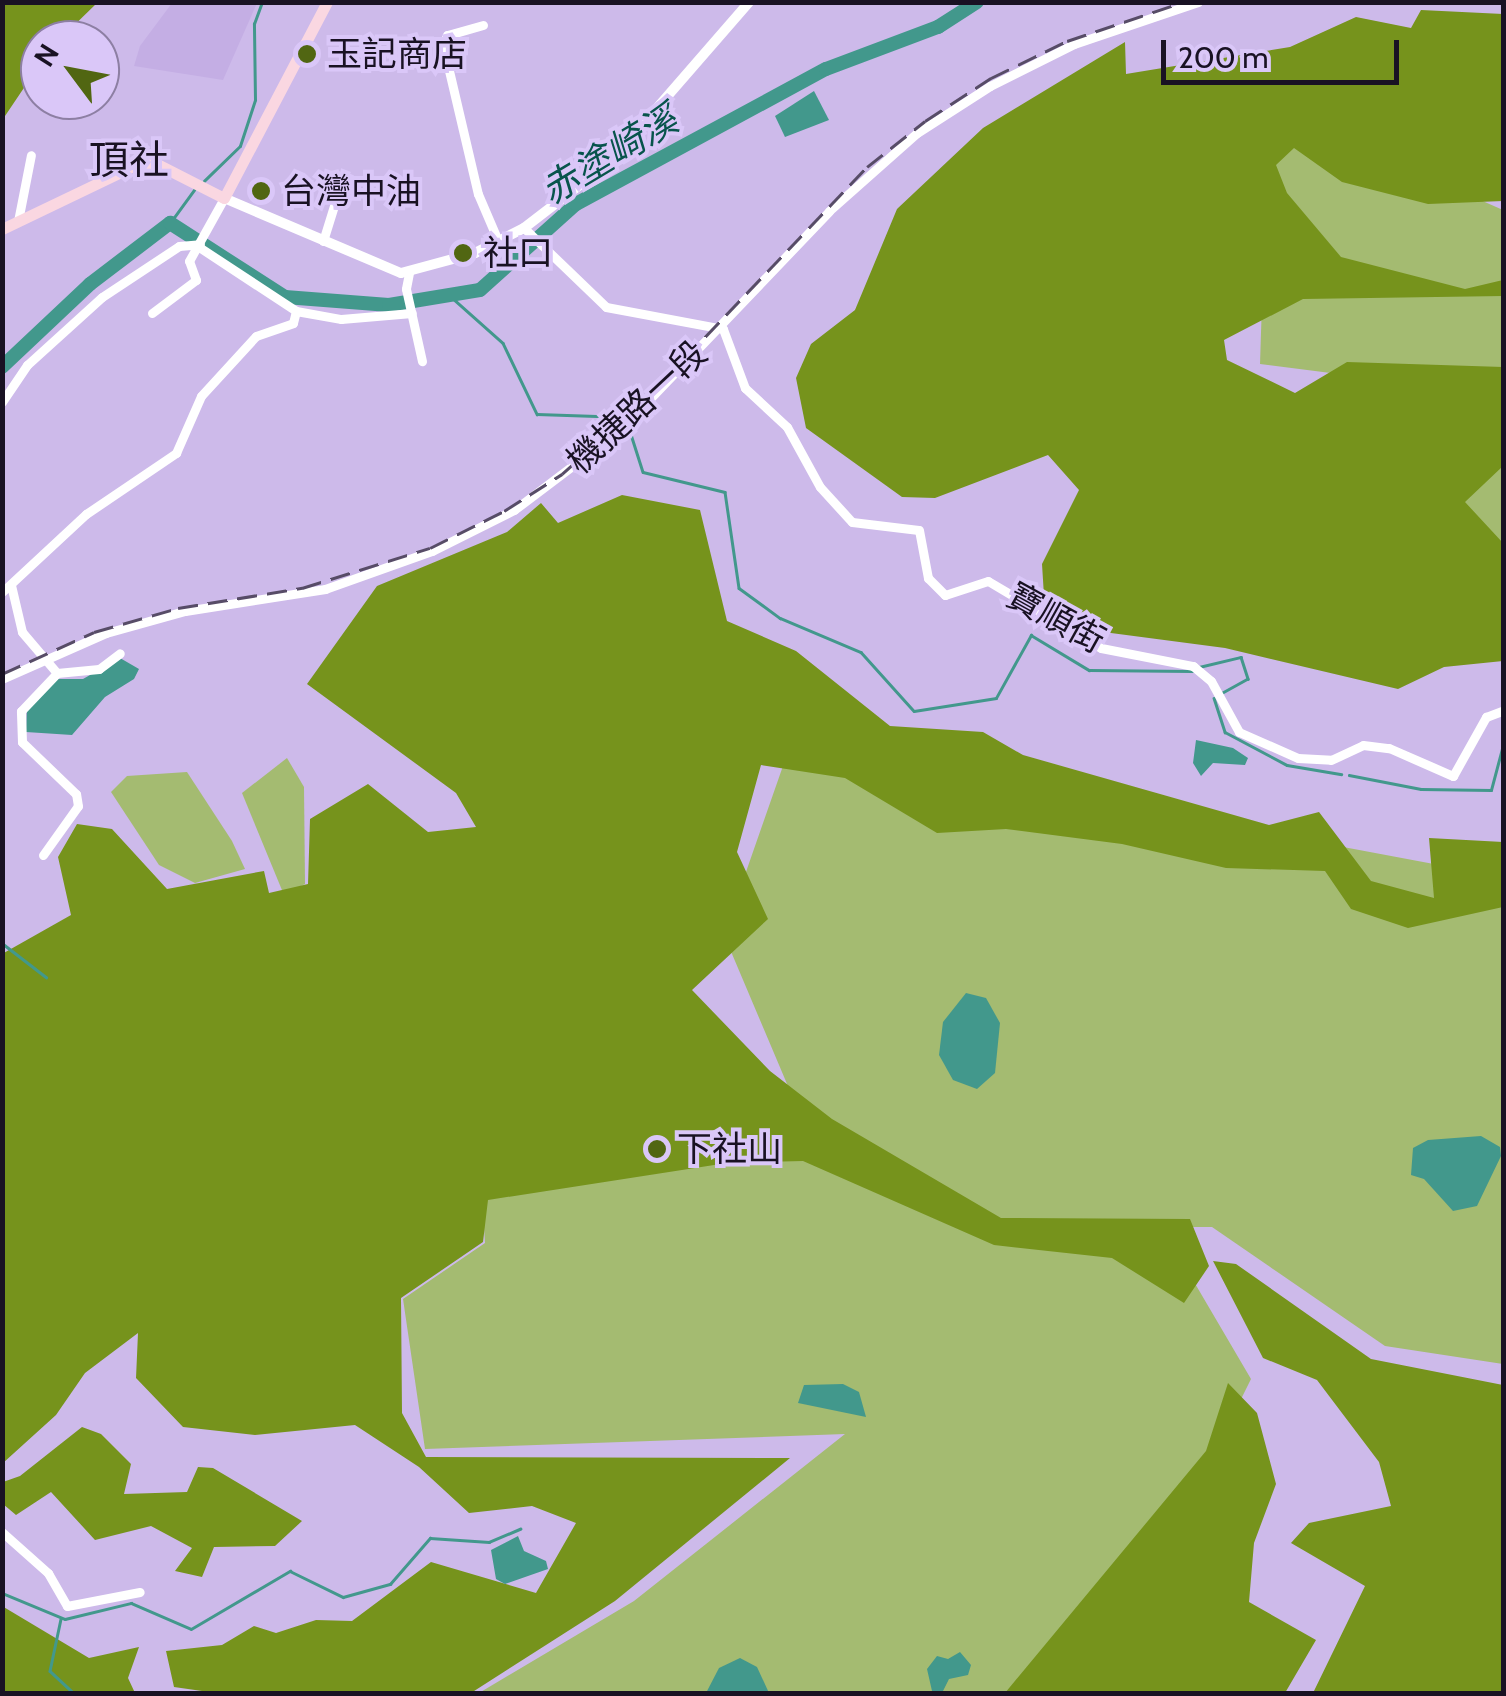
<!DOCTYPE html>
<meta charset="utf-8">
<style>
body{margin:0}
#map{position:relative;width:1506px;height:1696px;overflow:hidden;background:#cdbaea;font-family:Cabin,"Noto Sans TC",sans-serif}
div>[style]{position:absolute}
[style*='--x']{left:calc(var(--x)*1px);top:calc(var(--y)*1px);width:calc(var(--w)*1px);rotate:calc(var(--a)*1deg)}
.built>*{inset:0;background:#c4aee4}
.green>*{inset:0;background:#a4bb71}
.forest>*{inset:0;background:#76931c}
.water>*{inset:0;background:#42988c}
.stream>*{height:2.5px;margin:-1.25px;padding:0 1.25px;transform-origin:1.25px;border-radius:1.25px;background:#42988c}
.river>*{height:14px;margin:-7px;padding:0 7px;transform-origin:7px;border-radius:7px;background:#42988c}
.minor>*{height:9px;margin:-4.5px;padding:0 4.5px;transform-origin:4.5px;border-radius:4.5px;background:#fff}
.tertiary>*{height:10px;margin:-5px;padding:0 5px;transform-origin:5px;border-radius:5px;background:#fff}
.secondary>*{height:11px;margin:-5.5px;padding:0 5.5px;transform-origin:5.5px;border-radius:5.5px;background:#fad7e1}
.rail>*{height:2.5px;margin-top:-1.25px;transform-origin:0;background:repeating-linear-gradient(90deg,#574c67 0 20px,transparent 0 30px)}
.dots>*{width:28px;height:28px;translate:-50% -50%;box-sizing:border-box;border:5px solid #dac7f8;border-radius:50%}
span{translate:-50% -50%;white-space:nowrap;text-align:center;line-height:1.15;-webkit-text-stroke:8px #dac7f8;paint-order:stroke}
.poi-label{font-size:35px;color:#191223}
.left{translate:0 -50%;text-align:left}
.street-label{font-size:35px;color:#191223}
.water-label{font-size:38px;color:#08544c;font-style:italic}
.quarter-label{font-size:40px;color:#191223}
.frame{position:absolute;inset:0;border:5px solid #191223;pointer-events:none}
.north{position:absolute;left:20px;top:20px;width:100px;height:100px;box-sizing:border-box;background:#dac7f8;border:2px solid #8d7fa3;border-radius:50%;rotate:302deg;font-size:28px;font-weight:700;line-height:40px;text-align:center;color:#191223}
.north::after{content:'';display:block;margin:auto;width:35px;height:45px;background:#516612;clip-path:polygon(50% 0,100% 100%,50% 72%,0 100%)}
.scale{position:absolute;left:1161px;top:40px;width:238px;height:45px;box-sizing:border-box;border:5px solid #191223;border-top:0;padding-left:12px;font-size:30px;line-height:35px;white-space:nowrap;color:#191223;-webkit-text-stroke:8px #dac7f8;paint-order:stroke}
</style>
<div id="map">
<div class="built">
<i style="clip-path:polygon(172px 3px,257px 3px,223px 80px,134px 66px,140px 46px)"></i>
</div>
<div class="green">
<i style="clip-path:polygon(1330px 134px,1503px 210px,1503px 395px,1260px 364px,1267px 146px)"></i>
<i style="clip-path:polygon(1503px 459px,1503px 561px,1450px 510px)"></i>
<i style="clip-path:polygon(791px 743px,1503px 877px,1503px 1364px,1385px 1346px,1212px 1227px,1004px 1227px,801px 1117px,724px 935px)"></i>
<i style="clip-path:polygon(287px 758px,304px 787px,305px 884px,284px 895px,242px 793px)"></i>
<i style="clip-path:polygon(187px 772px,232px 841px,245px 869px,195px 883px,159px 865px,111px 792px,127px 776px)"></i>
<i style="clip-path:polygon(804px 1134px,999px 1235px,1180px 1258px,1251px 1379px,1197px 1488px,1024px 1693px,479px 1693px,634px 1601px,845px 1434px,425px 1449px,403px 1299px,485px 1243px,481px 1181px)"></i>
</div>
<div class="forest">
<i style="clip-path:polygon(3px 2px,97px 3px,59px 40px,40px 40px,40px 64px,3px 119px)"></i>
<i style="clip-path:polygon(1421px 10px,1503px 14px,1503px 201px,1428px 204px,1342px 182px,1294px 148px,1276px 165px,1287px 193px,1341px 257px,1465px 289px,1503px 280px,1503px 296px,1303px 299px,1224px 340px,1227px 360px,1295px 393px,1347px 362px,1503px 367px,1503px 466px,1465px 502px,1503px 543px,1503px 661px,1444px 667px,1398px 689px,1225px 648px,1111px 633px,1044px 596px,1042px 564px,1079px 490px,1048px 455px,935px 498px,902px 497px,806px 428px,796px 378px,811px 344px,855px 310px,897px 209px,983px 128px,1125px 42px,1126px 74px,1290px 47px,1356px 17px,1411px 28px)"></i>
<i style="clip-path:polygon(622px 495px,700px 510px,727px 621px,796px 651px,890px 726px,983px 732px,1023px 755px,1269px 825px,1319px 812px,1371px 881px,1434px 898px,1429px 838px,1503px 842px,1503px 907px,1408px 928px,1351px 909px,1325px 871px,1226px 868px,1122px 844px,1006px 829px,937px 833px,845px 778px,761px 765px,737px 852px,768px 919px,692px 990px,770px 1071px,832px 1119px,1001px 1218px,1190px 1219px,1209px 1266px,1184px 1303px,1112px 1258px,994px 1245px,803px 1161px,727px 1163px,488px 1200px,483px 1242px,401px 1298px,402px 1413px,426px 1457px,790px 1458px,615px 1601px,471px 1693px,223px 1694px,174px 1687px,166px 1651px,222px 1645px,254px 1626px,276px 1633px,316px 1620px,352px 1621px,431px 1562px,536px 1593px,576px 1523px,532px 1506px,469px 1513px,419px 1467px,355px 1425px,255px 1435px,183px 1427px,136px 1378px,138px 1333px,85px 1373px,56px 1415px,3px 1463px,2px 954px,71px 915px,58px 857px,77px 824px,112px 829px,167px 889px,264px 871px,269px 893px,308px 884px,310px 819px,368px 784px,428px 832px,476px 827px,456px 793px,307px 684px,377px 586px,507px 532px,541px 503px,558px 523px)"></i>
<i style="clip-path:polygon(1213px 1261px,1236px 1264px,1371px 1359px,1503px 1385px,1503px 1693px,1313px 1693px,1365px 1586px,1291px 1543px,1309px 1523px,1391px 1506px,1379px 1462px,1317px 1380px,1263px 1358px)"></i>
<i style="clip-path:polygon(1228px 1383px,1257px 1413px,1276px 1484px,1254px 1543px,1249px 1602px,1316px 1640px,1285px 1693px,1005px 1693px,1206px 1451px)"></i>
<i style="clip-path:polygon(82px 1427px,101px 1434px,131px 1464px,124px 1494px,187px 1492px,198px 1467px,213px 1468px,302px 1521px,275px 1546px,214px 1547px,202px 1577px,175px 1571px,192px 1548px,151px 1526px,95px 1540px,51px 1492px,16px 1515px,3px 1504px,3px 1482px,20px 1476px)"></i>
<i style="clip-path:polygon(2px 1606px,89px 1658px,139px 1647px,128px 1678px,135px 1693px,3px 1693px)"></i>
</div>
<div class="water">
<i style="clip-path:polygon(814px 91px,829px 120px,785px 137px,775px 116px)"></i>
<i style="clip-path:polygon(120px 658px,139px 669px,134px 679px,105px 697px,72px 735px,26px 732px,27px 710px,58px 679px,83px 679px)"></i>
<i style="clip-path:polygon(1196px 740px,1233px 748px,1248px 758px,1245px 765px,1213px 763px,1201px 776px,1193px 763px)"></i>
<i style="clip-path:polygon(966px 993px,986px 998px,1000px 1023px,995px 1073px,977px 1089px,953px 1080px,939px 1055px,943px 1022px)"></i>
<i style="clip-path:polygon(1481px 1136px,1500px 1147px,1501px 1156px,1477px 1206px,1453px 1211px,1424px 1179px,1411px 1175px,1413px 1148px,1428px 1140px)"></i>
<i style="clip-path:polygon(843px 1384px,859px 1392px,866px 1417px,798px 1403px,804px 1385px)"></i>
<i style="clip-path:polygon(518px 1536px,524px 1551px,546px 1561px,548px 1569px,505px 1584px,496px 1579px,491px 1550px)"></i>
<i style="clip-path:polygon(960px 1652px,971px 1665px,968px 1675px,949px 1679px,942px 1693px,932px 1691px,927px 1669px,937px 1656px,948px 1659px)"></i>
<i style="clip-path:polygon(740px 1658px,757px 1667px,769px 1693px,706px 1693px,719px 1668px)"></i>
</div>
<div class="stream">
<i style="--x:204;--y:181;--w:50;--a:-44.2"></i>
<i style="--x:240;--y:146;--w:48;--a:-71.9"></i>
<i style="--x:255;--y:100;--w:76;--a:-90.8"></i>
<i style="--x:254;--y:24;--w:23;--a:-70"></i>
<i style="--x:170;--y:223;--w:41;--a:-54"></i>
<i style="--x:449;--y:295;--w:72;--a:41.6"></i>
<i style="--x:503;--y:343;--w:79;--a:64.4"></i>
<i style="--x:537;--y:414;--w:89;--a:1.9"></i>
<i style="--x:628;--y:425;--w:49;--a:72.3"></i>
<i style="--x:643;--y:472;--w:84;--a:13.7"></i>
<i style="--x:725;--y:492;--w:97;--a:81.7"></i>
<i style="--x:739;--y:588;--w:51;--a:36.2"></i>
<i style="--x:780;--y:618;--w:88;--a:22.8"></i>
<i style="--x:861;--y:652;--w:79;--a:48.1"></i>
<i style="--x:914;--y:711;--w:83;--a:-9"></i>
<i style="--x:996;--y:698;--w:72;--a:-60.9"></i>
<i style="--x:1031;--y:635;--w:68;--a:31.1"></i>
<i style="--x:1089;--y:670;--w:103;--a:0.6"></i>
<i style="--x:1199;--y:667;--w:43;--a:-13.4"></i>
<i style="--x:1241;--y:657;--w:23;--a:72"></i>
<i style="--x:1248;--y:679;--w:31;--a:151"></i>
<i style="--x:1214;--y:698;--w:36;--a:72"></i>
<i style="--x:1225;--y:732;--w:70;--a:28"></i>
<i style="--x:1287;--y:765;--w:55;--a:9.5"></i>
<i style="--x:1349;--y:775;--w:73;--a:11"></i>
<i style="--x:1421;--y:789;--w:70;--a:0.8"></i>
<i style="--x:1491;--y:790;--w:51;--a:-75.1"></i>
<i style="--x:2;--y:943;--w:56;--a:37.7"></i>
<i style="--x:2;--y:1593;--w:68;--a:22.4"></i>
<i style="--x:65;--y:1619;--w:68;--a:-13.6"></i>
<i style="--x:131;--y:1603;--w:65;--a:23.4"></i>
<i style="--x:191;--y:1629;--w:115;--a:-30.4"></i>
<i style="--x:290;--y:1571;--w:59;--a:26.1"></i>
<i style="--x:343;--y:1597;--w:49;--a:-15.5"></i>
<i style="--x:390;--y:1584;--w:61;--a:-49"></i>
<i style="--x:430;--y:1538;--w:59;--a:3.9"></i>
<i style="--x:489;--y:1542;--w:34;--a:-23"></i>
<i style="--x:61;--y:1619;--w:53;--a:101.9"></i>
<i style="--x:50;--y:1671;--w:34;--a:43"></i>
</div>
<div class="river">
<i style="--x:2;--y:367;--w:121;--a:-43.3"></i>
<i style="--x:90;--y:284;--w:101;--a:-37.3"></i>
<i style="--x:170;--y:223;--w:137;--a:32.8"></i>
<i style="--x:285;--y:297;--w:104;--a:4.4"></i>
<i style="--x:389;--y:305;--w:92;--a:-9.4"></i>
<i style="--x:480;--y:290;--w:129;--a:-41.9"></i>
<i style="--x:576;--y:204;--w:284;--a:-28.4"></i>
<i style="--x:826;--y:69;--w:120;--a:-20.6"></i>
<i style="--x:938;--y:27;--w:46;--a:-32.7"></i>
</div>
<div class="minor">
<i style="--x:483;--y:25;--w:37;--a:164"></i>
<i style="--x:447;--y:35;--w:11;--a:112"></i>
<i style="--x:443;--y:45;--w:153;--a:76.8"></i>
<i style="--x:478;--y:194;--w:53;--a:66.8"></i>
<i style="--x:18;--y:221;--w:67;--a:-78.9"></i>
<i style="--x:524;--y:228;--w:114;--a:43.9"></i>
<i style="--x:606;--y:307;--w:119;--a:10.6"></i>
<i style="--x:723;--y:329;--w:63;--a:69.6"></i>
<i style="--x:745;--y:388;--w:57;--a:42.9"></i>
<i style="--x:787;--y:427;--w:68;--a:61.2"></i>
<i style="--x:820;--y:487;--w:47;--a:47.6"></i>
<i style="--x:852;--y:522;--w:67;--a:6.8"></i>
<i style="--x:919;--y:530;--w:49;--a:79.4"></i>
<i style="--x:928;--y:578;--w:24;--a:45"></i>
<i style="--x:945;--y:595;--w:45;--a:-18"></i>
<i style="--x:988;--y:581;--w:131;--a:30.7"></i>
<i style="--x:1101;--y:648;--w:94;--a:11.1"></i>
<i style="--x:1193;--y:666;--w:23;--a:40"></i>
<i style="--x:1211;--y:681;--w:58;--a:61.2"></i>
<i style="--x:1239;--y:732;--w:64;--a:23.8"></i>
<i style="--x:1298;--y:758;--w:33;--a:3"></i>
<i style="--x:1331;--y:760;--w:35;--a:-25"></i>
<i style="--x:1363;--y:745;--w:26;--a:7"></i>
<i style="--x:1389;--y:748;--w:70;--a:23.6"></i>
<i style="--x:1453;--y:776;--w:68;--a:-60.8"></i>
<i style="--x:1486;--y:717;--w:19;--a:-21"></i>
<i style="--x:323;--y:241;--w:64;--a:-72.7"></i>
<i style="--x:199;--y:247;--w:116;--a:33.4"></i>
<i style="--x:409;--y:273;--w:16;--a:101"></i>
<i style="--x:406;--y:289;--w:74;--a:77.5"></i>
<i style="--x:152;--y:313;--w:55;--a:-36.9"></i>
<i style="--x:196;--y:280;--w:20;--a:-110"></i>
<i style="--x:189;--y:261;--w:72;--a:-60.9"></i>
<i style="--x:2;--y:402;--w:45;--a:-56"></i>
<i style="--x:27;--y:365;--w:101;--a:-42.2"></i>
<i style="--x:102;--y:297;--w:92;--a:-33.5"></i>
<i style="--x:179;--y:246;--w:21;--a:-5"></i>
<i style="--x:11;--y:585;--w:48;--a:76.8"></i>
<i style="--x:22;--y:632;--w:54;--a:49.5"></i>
<i style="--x:2;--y:592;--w:115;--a:-42.9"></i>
<i style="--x:86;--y:514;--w:109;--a:-34.1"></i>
<i style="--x:176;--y:453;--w:62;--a:-66.3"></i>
<i style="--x:201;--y:396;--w:81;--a:-47.5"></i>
<i style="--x:256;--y:336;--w:39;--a:-19"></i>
<i style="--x:293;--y:323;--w:12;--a:-76"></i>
<i style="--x:296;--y:311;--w:46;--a:10.1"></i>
<i style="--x:341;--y:319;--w:71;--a:-4.8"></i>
<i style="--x:57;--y:673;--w:42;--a:-5.4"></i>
<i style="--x:99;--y:669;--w:26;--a:-37"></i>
<i style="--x:2;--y:679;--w:114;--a:-23.9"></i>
<i style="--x:106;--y:633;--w:82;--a:-15.6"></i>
<i style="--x:185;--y:611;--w:142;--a:-8.9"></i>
<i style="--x:325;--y:589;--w:114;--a:-19.6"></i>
<i style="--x:432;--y:551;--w:92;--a:-26.6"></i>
<i style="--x:514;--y:510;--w:134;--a:-37.1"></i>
<i style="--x:621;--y:429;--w:301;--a:-46.3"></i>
<i style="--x:829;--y:211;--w:118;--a:-41.6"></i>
<i style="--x:917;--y:133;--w:87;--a:-32.8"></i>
<i style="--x:990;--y:86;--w:94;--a:-26.6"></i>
<i style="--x:1074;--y:44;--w:131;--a:-18.7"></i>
<i style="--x:43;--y:855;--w:60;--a:-54.5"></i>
<i style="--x:78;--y:806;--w:12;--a:-99"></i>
<i style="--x:76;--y:794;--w:75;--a:-136.1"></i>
<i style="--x:22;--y:742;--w:31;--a:-92"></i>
<i style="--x:21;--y:711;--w:52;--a:-46.5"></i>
<i style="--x:2;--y:1532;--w:62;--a:41.7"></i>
<i style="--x:48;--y:1573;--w:38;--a:60"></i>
<i style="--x:67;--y:1606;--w:74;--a:-10.9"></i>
</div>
<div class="tertiary">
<i style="--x:224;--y:198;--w:192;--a:23"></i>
<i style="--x:401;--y:273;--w:77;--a:-15.1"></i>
<i style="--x:475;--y:253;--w:55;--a:-27"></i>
<i style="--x:524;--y:228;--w:110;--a:-37.6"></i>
<i style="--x:611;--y:161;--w:211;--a:-49"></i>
</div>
<div class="secondary">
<i style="--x:2;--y:229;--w:153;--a:-25.6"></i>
<i style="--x:140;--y:163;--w:15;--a:0"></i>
<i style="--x:155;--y:163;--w:77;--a:26.9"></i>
<i style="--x:224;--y:198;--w:221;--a:-62.3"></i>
</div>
<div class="rail">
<i style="--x:2;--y:674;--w:101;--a:-24.5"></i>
<i style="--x:94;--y:632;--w:87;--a:-15.9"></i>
<i style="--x:178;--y:608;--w:126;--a:-9.2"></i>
<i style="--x:302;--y:588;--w:134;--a:-17.4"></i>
<i style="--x:430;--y:548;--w:83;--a:-26.6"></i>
<i style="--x:504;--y:511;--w:69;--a:-32.5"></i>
<i style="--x:562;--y:474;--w:108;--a:-41.6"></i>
<i style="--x:643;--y:402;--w:325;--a:-46.4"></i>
<i style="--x:867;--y:167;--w:74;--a:-38.4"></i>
<i style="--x:925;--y:121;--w:79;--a:-33.1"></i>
<i style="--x:991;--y:78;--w:85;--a:-26"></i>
<i style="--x:1067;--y:41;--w:122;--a:-18.6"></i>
</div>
<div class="dots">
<i style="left:307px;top:54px;background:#516612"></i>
<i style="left:261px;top:191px;background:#516612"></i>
<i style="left:463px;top:253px;background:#516612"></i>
<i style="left:657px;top:1149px;background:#516612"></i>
</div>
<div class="poi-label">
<span class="left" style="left:327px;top:54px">玉記商店</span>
<span class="left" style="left:281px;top:191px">台灣中油</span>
<span class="left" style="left:483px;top:253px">社口</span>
<span class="left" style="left:677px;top:1149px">下社山</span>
</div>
<div class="street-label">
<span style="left:637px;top:407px;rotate:-43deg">機捷路一段</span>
<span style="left:1056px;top:618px;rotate:29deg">寶順街</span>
</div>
<div class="water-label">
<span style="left:609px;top:155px;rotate:-31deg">赤塗崎溪</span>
</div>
<div class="quarter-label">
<span style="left:129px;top:160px">頂社</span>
</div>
<div class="frame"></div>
<div class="north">N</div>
<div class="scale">200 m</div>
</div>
